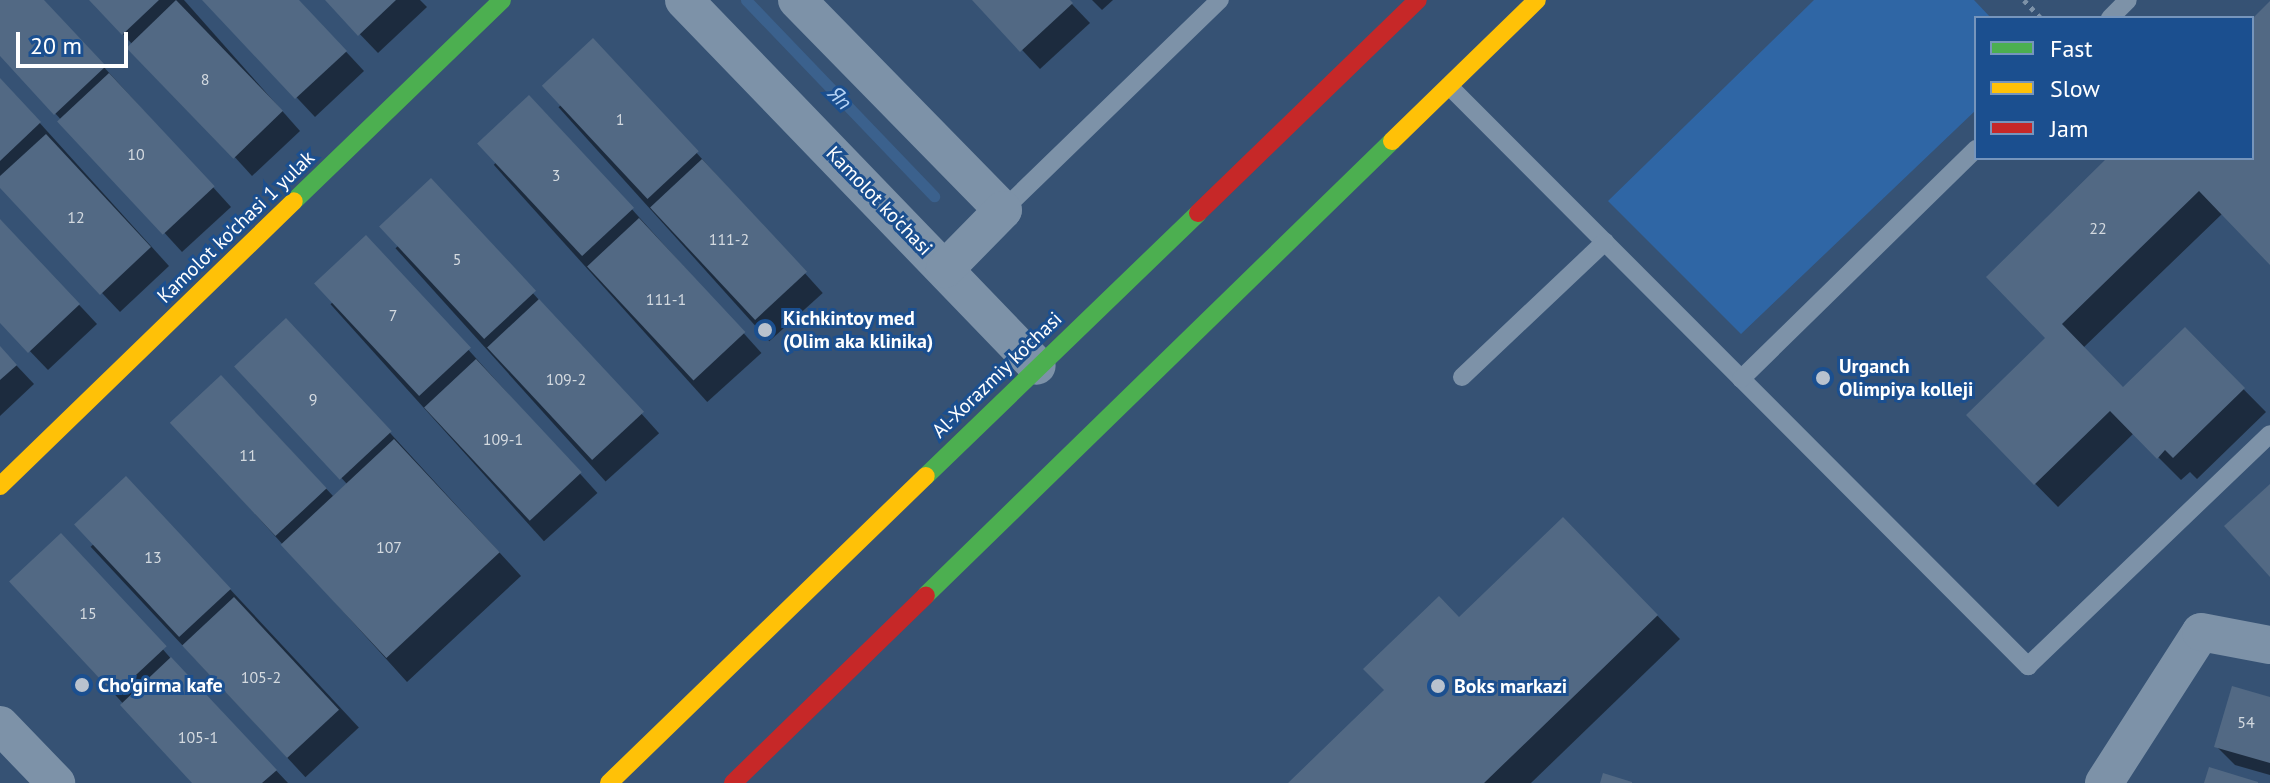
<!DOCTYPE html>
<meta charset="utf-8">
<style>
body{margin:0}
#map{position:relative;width:2270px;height:783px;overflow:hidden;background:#365274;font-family:"PT Sans",sans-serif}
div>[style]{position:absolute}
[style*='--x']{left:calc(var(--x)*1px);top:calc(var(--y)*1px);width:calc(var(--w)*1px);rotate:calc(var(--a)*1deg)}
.green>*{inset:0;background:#2f66a5}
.shadow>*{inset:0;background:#0007;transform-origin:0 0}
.stream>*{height:11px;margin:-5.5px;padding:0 5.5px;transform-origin:5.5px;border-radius:5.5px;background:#3b618d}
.building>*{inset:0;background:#526984;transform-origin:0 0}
.path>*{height:5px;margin-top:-2.5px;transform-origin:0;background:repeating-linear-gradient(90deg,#7d92a8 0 4px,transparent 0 10px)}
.lane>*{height:18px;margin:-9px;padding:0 9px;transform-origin:9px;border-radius:9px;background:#7d92a8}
.street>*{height:38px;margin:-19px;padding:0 19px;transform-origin:19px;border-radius:19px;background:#7d92a8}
.fast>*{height:18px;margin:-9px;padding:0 9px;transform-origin:9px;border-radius:9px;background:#4caf50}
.slow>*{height:18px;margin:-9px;padding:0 9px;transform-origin:9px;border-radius:9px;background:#ffc107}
.jam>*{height:18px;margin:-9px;padding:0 9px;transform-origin:9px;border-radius:9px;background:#c62828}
.dots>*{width:22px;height:22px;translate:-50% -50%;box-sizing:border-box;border:4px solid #1b4f8f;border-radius:50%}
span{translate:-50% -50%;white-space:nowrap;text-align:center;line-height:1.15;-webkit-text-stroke:6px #1b4f8f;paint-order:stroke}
.number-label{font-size:16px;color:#d4dae0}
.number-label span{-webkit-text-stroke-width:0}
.street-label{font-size:20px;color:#fff}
.poi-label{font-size:20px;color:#fff;font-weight:700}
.left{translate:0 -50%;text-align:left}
.water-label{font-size:22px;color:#b5d3f5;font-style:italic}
.legend{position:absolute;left:1974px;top:16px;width:280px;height:144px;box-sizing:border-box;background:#1b4f8f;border:2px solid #7695bc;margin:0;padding:10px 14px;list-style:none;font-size:24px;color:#fff}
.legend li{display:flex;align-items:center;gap:16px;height:40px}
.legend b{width:40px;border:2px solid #7695bc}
.scale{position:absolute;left:16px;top:32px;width:112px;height:36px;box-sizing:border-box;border:4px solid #fff;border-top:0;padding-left:10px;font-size:24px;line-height:28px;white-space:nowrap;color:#fff;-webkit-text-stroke:6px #1b4f8f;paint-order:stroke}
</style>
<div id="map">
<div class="green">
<i style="clip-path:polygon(1814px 0,1974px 0,1991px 18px,1976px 18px,1976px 110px,1741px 334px,1608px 201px)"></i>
</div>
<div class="shadow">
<i style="clip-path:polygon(0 0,43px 0,231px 207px,182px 252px,0 53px)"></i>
<i style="clip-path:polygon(92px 0,184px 0,300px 131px,252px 176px)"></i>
<i style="clip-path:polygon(205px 0,298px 0,364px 71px,315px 117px)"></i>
<i style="clip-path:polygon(327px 0,420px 0,427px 7px,378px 53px)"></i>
<i style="clip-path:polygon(975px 0,1068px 0,1090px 23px,1040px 69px)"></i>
<i style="clip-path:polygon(1092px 0,1113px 0,1102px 10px)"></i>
<i style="clip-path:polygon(2270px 4px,2270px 262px,2223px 213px,2083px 348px,2123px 390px,2185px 330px,2266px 412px,2197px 479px,2190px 472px,2181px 480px,2134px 433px,2058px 507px,1968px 415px,2048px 338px,2110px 158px,2252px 158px,2252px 21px)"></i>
<i style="left:612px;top:59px;width:315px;height:72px;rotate:48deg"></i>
<i style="clip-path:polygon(0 79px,169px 266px,120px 312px,0 185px)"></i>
<i style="left:548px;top:116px;width:319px;height:73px;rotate:48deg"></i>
<i style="left:449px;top:200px;width:314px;height:72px;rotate:48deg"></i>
<i style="clip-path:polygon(0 220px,97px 324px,48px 370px,0 320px)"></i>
<i style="left:384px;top:256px;width:319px;height:72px;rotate:48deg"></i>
<i style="clip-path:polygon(305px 340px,521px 576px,407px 682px,173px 423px,240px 396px,333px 496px,347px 484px,237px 366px)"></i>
<i style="clip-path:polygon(0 348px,34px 384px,0 416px)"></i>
<i style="left:144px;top:497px;width:315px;height:73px;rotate:47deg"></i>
<i style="clip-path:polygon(1586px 542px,1680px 639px,1531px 783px,1290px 783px,1460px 619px)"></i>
<i style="clip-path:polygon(80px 554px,180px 669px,288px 783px,195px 783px,12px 581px)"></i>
<i style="clip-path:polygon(2270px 699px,2270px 775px,2235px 765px,2216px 746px)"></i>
</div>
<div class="stream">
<i style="--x:746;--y:0;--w:272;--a:46.2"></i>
</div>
<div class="building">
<i style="clip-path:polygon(0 0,44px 0,106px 66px,54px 115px,0 56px)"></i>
<i style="clip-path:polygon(89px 0,159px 0,122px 35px)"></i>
<i style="left:176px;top:0;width:154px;height:69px;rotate:46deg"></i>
<i style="clip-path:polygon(202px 0,299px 0,347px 51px,295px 99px)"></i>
<i style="clip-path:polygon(325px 0,396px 0,358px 36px)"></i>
<i style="clip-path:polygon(972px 0,1070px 0,1073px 3px,1020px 52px)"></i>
<i style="clip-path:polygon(2270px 1px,2270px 265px,2199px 191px,2062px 324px,2123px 387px,2185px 327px,2245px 388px,2173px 458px,2165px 450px,2157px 459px,2110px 411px,2034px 485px,1966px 415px,2045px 338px,1986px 277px,2107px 158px,2252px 158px,2252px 19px)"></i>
<i style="left:593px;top:38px;width:155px;height:70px;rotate:47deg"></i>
<i style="left:109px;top:73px;width:155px;height:71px;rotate:47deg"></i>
<i style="clip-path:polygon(0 78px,41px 122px,0 161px)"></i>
<i style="left:529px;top:95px;width:154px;height:71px;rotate:47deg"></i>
<i style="clip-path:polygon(46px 134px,151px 247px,100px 295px,0 188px,0 176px)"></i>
<i style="left:702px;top:159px;width:154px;height:71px;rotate:47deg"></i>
<i style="left:431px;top:178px;width:154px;height:71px;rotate:47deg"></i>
<i style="left:639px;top:218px;width:156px;height:71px;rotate:47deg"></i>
<i style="clip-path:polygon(0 219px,80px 304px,28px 353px,0 323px)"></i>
<i style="left:366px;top:235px;width:154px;height:71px;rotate:47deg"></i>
<i style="left:539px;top:299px;width:154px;height:71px;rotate:47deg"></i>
<i style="left:286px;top:318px;width:155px;height:71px;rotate:47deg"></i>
<i style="clip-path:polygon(0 346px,17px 365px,0 380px)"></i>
<i style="left:476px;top:359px;width:155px;height:71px;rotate:47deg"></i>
<i style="left:221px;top:375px;width:155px;height:70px;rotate:47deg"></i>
<i style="left:394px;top:439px;width:155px;height:155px;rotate:47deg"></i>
<i style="left:126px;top:476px;width:154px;height:71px;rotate:47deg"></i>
<i style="clip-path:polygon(2270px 484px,2270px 577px,2224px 526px)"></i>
<i style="clip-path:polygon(1563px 517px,1658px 615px,1484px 783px,1288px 783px,1384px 690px,1363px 669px,1439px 596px,1459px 617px)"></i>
<i style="left:61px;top:533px;width:155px;height:71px;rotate:47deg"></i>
<i style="left:234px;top:597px;width:154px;height:71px;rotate:47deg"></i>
<i style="clip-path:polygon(171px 657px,277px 770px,262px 783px,192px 783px,120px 705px)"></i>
<i style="clip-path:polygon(2232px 686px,2270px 697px,2270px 763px,2214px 747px)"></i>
<i style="clip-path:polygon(2209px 767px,2258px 782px,2258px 783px,2204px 783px)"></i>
<i style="clip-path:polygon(1603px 773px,1632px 782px,1632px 783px,1600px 783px)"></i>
</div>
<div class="path">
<i style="--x:2024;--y:0;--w:25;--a:47"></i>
</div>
<div class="lane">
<i style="--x:2110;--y:18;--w:25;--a:-45"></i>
<i style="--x:1449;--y:86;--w:820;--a:45.05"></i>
<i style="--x:2028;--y:666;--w:335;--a:-43.8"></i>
<i style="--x:1003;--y:210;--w:302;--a:-44.1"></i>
<i style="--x:1462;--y:377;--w:197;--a:-43.4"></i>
<i style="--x:1741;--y:379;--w:329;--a:-44.4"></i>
</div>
<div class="street">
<i style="--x:684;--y:0;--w:508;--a:46.04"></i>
<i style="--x:797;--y:0;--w:294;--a:45.6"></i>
<i style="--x:1003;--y:210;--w:83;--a:134.5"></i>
<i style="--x:0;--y:725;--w:81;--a:46"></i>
<i style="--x:2104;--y:783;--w:179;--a:-57.3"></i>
<i style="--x:2201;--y:632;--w:70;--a:10.7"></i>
</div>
<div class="fast">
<i style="--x:294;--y:201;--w:289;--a:-44"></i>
<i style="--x:926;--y:476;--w:378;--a:-44"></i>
<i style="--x:926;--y:595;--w:651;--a:-44.25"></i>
</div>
<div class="slow">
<i style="--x:1392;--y:141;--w:202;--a:-44.2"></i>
<i style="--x:0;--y:486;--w:409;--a:-44.1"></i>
<i style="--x:609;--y:783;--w:441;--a:-44.1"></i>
</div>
<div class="jam">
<i style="--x:1198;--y:213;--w:306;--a:-44.1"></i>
<i style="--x:733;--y:783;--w:269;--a:-44.2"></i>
</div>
<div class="dots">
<i style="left:765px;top:330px;background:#b9c2ce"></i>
<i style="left:1823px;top:378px;background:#b9c2ce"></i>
<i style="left:82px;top:685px;background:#b9c2ce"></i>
<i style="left:1438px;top:686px;background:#b9c2ce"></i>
</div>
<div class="number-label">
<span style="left:205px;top:79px">8</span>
<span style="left:620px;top:119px">1</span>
<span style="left:136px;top:154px">10</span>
<span style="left:556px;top:175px">3</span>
<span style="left:76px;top:217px">12</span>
<span style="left:2098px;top:228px">22</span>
<span style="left:729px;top:239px">111-2</span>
<span style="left:457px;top:259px">5</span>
<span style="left:666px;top:299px">111-1</span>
<span style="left:393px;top:315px">7</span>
<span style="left:566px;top:379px">109-2</span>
<span style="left:313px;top:399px">9</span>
<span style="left:503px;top:439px">109-1</span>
<span style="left:248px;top:455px">11</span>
<span style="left:389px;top:547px">107</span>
<span style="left:153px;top:557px">13</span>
<span style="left:88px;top:613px">15</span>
<span style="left:261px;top:677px">105-2</span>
<span style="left:2246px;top:722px">54</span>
<span style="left:198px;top:737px">105-1</span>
</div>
<div class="street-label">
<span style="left:879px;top:201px;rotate:46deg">Kamolot ko'chasi</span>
<span style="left:236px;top:227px;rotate:-44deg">Kamolot ko'chasi 1 yulak</span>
<span style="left:997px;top:375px;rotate:-44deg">Al-Xorazmiy ko’chasi</span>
</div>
<div class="poi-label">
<span class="left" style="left:783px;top:330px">Kichkintoy med<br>(Olim aka klinika)</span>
<span class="left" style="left:1839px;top:378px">Urganch<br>Olimpiya kolleji</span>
<span class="left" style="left:98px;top:685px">Cho'girma kafe</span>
<span class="left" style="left:1454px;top:686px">Boks markazi</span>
</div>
<div class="water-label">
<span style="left:840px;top:98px;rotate:46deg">Яп</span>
</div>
<ul class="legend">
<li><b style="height:10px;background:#4caf50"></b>Fast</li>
<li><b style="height:10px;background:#ffc107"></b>Slow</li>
<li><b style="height:10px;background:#c62828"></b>Jam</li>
</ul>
<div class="scale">20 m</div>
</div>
